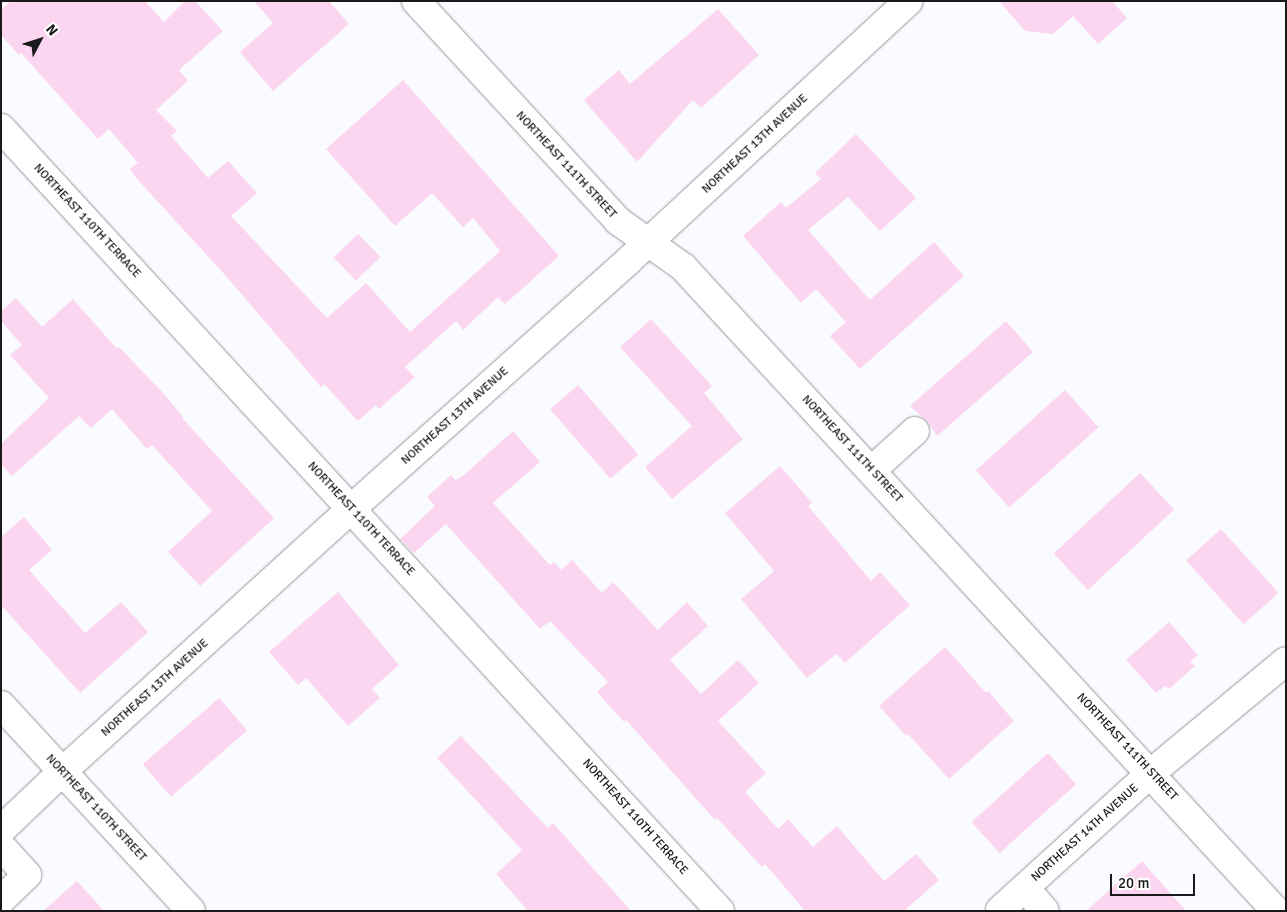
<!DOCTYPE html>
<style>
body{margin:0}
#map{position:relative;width:1287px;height:912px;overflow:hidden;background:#fafbfe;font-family:Signika,sans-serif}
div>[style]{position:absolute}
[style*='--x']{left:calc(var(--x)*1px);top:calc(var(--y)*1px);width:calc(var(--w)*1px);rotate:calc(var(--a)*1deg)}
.building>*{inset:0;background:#fcd5f0;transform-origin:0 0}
.roads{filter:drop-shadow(0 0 1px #94969a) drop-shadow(0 0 1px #94969a)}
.minor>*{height:28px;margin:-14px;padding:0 14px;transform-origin:14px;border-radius:14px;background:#fff}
span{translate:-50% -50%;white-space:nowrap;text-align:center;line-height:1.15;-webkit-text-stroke:4px #fff;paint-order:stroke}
.street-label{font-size:12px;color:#19191b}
.frame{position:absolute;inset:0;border:2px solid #19191b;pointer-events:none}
.north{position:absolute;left:15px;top:15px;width:50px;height:50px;-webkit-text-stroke:4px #fff;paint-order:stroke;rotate:50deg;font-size:14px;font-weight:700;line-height:20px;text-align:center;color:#19191b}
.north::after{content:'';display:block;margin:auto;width:18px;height:22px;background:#19191b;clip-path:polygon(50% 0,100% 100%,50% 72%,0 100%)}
.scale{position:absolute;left:1110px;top:874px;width:85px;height:22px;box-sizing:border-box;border:2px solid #19191b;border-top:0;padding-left:6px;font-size:15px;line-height:18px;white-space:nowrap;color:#19191b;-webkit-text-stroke:4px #fff;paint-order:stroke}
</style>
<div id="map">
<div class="building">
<i style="clip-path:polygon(11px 1px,145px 1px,164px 22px,185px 1px,195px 1px,223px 31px,179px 70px,188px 81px,156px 110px,177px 131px,171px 136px,208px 178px,228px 161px,257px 193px,231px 216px,327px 318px,366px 283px,410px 332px,500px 251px,473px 218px,463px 227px,432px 193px,395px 226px,326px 149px,403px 80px,559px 256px,505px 304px,498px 297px,463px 330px,456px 321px,405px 367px,415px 377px,379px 409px,376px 405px,358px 421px,324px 384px,321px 387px,226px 276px,138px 180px,130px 169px,138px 163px,109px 129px,98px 139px,21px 53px,19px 55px,1px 35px,1px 10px)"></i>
<i style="clip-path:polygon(254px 1px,329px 1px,349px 24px,273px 91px,240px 52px,273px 23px)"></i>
<i style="clip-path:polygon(999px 1px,1112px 1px,1127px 18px,1098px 44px,1073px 16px,1053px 34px,1025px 31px)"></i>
<i style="clip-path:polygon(718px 9px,759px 55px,701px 108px,693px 100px,637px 162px,584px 100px,619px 70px,630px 84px)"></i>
<i style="clip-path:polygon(856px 134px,916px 198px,880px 231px,848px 197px,808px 230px,870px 300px,934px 242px,964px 276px,860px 369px,830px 336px,846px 322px,816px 289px,801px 303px,743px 236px,781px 202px,786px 208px,821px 179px,815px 173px)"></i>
<i style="left:358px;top:234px;width:32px;height:34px;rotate:46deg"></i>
<i style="clip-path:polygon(16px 298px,42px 327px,73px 299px,117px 349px,119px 347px,165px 395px,183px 417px,182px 418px,274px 518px,200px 586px,168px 552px,212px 511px,152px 445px,147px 449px,112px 409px,91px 428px,79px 416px,12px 476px,1px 464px,1px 444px,49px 398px,10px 355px,22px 345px,1px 321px,1px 311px)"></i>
<i style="clip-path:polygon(651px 319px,712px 386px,704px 393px,743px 439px,672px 499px,645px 467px,692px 426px,620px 347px)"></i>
<i style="clip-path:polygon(1006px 321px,1033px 352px,937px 436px,927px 421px,910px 406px)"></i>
<i style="left:578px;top:385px;width:92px;height:37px;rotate:49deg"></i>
<i style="left:1065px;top:390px;width:50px;height:120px;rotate:48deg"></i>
<i style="clip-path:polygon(513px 431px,540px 462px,493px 503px,550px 565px,554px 562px,561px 570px,572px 560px,602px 593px,613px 582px,658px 630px,687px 602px,708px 626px,670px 660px,701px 694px,738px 660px,759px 683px,718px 721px,766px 773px,745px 792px,778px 829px,788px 819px,813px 847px,837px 826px,884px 881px,916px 854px,939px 880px,904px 911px,805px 911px,765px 864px,762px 867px,717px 818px,715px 820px,626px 720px,624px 722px,597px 692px,608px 682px,550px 621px,540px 629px,446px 524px,414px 553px,400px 539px,435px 506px,427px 497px,451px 475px,456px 480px,464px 475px)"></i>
<i style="clip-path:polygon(780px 466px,812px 503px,808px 506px,871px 581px,880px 572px,910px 605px,845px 663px,836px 654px,807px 678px,741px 599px,774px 571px,725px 513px)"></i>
<i style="left:1140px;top:473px;width:50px;height:118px;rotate:47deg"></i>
<i style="clip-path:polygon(24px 517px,52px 550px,29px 570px,85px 633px,121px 602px,148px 632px,80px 693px,1px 605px,1px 537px)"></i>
<i style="left:1221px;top:529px;width:86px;height:47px;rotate:48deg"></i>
<i style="clip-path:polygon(338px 592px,399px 665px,372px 689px,380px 698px,348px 726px,306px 678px,298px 685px,269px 652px)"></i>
<i style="clip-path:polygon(1169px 622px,1198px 655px,1190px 662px,1195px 666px,1169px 689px,1165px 686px,1156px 693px,1126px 660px)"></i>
<i style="clip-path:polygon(945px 647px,986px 693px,988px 691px,1014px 721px,949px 779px,908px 734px,906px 736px,879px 706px)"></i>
<i style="left:219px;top:698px;width:43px;height:101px;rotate:49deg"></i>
<i style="clip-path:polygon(461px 736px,548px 828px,553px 823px,631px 911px,528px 911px,496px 874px,522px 850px,437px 758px)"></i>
<i style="left:1048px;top:753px;width:42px;height:103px;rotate:48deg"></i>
<i style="clip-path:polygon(1142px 861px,1186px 911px,1086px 911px)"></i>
<i style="clip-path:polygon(77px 881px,104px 911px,43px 911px)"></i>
</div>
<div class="roads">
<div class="minor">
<i style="--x:416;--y:1;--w:299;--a:47.4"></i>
<i style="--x:618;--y:221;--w:80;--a:35.3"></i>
<i style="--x:683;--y:267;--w:875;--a:47.36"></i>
<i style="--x:1;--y:128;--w:1063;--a:47.44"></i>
<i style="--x:872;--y:470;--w:58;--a:-42.2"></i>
<i style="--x:1;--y:705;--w:280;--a:47.3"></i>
<i style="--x:1;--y:830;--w:86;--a:-43.6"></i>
<i style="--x:63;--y:771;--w:391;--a:-42.3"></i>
<i style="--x:352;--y:508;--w:372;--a:-41.8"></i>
<i style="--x:629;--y:260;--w:381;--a:-42.8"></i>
<i style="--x:1;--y:846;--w:39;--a:48"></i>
<i style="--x:27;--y:875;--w:36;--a:136"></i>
<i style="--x:1025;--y:888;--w:30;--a:49"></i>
<i style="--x:1000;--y:910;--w:204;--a:-42.2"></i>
<i style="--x:1151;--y:773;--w:175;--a:-39.7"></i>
</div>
</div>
<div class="street-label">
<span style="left:755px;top:144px;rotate:-43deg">NORTHEAST 13TH AVENUE</span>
<span style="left:566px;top:165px;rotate:47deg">NORTHEAST 111TH STREET</span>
<span style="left:87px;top:221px;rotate:47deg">NORTHEAST 110TH TERRACE</span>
<span style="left:455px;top:416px;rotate:-42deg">NORTHEAST 13TH AVENUE</span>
<span style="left:852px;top:449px;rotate:47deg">NORTHEAST 111TH STREET</span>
<span style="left:361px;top:519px;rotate:47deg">NORTHEAST 110TH TERRACE</span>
<span style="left:155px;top:688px;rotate:-42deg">NORTHEAST 13TH AVENUE</span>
<span style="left:1127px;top:747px;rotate:47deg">NORTHEAST 111TH STREET</span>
<span style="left:96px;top:808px;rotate:47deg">NORTHEAST 110TH STREET</span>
<span style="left:635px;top:817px;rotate:48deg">NORTHEAST 110TH TERRACE</span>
<span style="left:1085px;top:833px;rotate:-42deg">NORTHEAST 14TH AVENUE</span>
</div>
<div class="frame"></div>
<div class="north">N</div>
<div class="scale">20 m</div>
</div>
